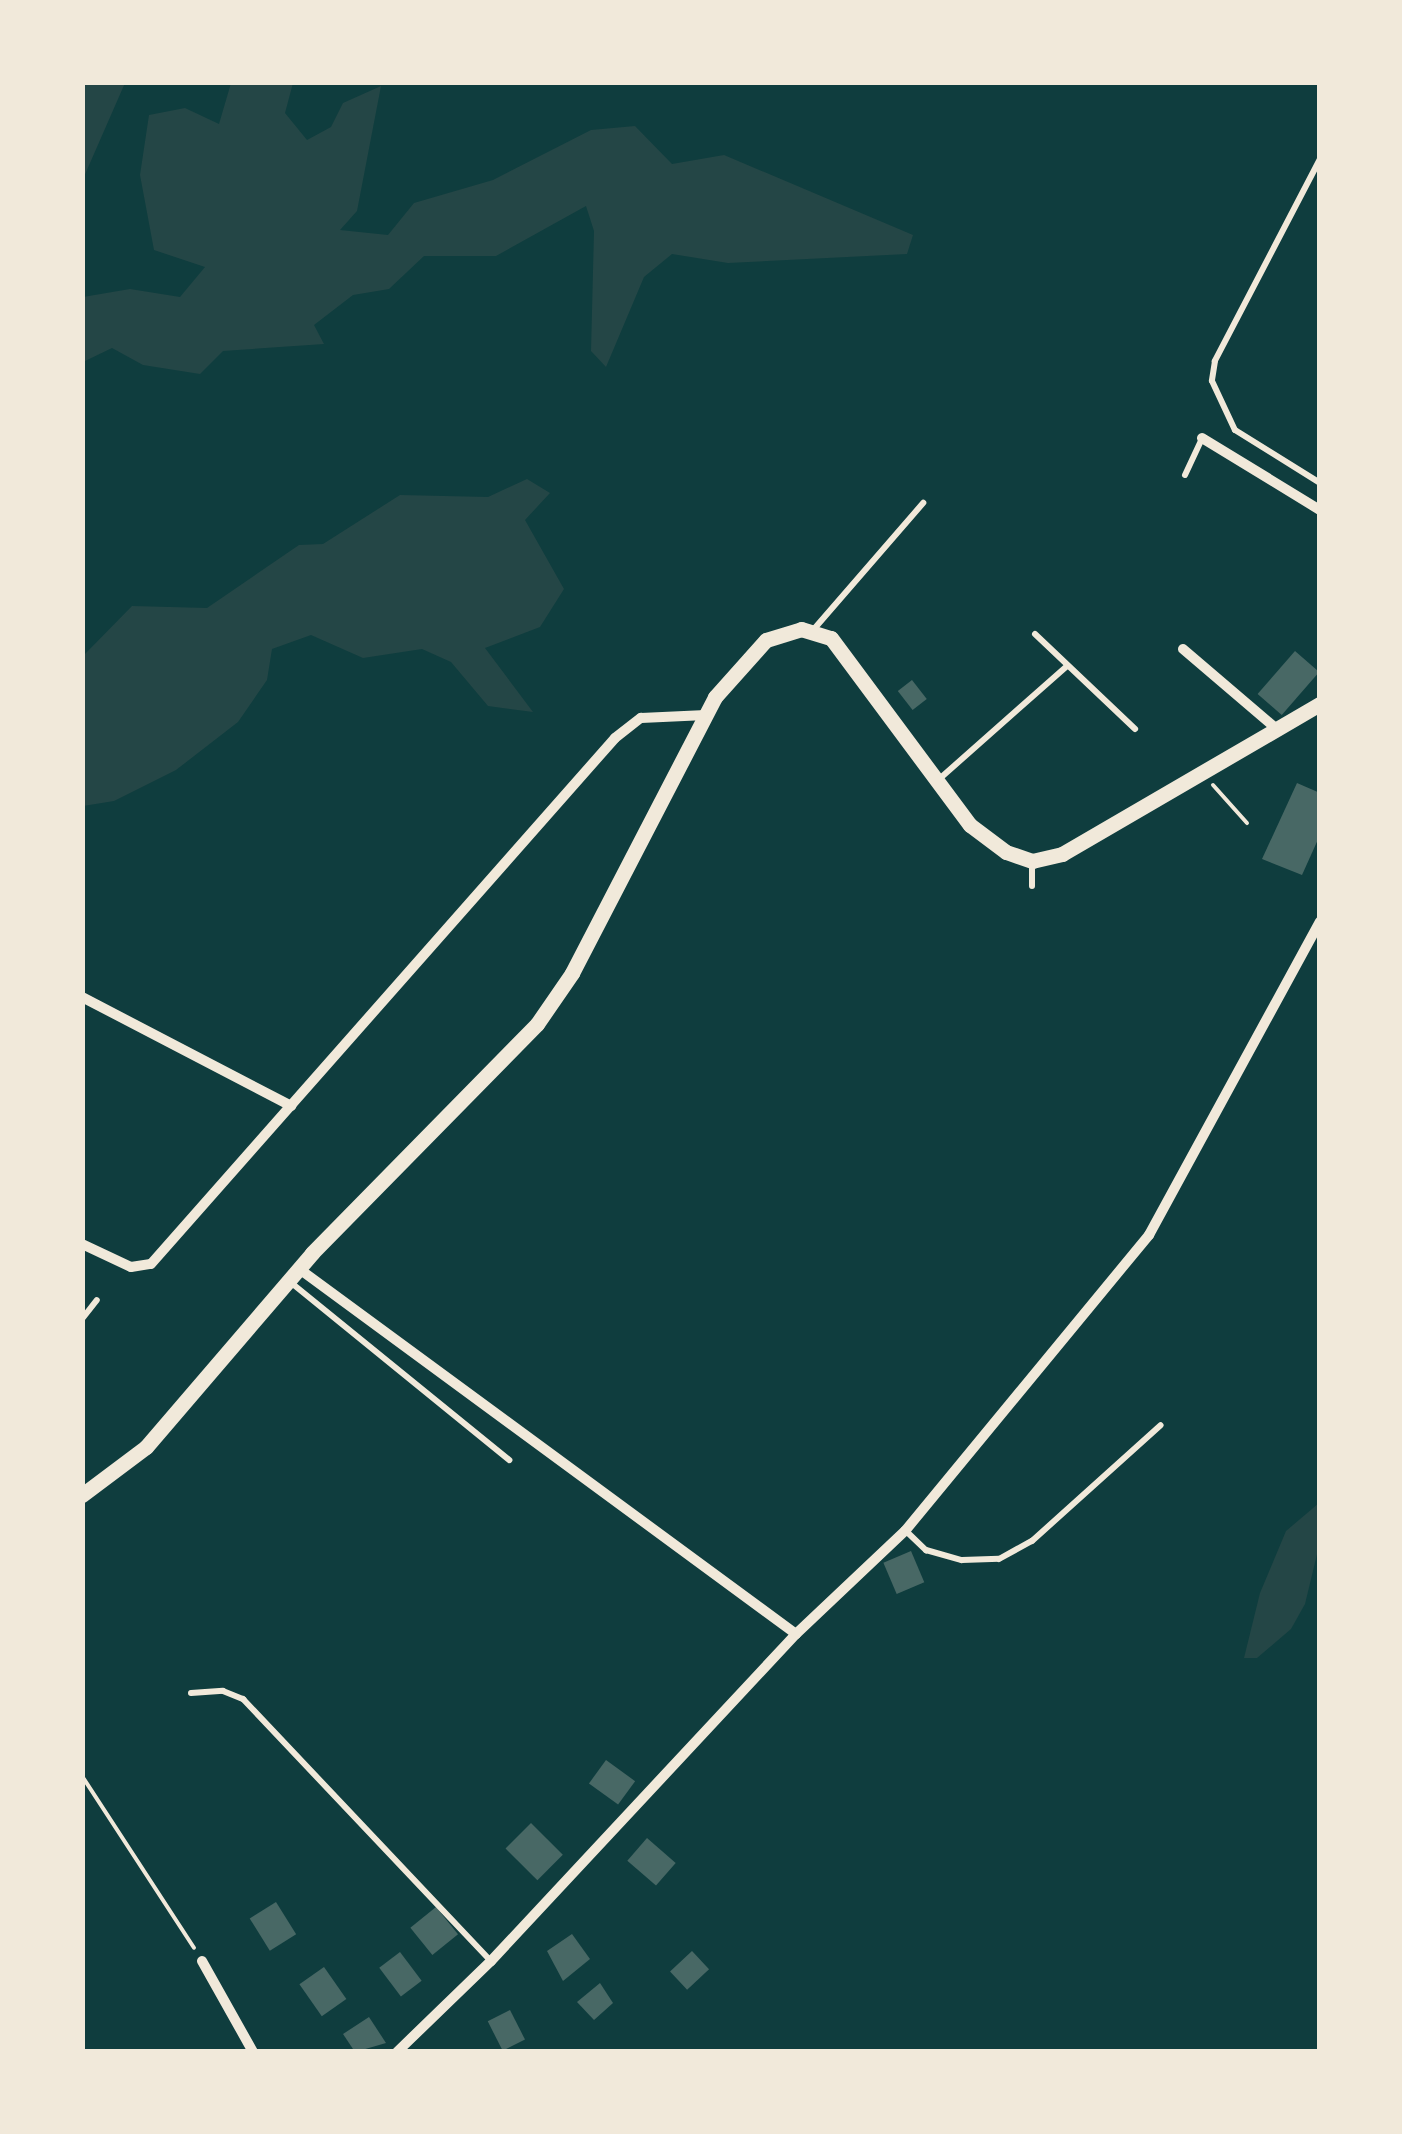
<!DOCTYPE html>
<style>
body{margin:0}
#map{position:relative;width:1402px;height:2134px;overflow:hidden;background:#0f3d3e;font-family:Rubik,sans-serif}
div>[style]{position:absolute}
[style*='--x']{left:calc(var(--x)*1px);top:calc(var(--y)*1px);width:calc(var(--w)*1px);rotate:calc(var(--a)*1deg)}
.green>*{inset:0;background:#244646}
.building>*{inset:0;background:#486865;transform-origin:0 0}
.path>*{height:4px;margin:-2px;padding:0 2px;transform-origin:2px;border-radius:2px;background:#f1e9da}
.service>*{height:6px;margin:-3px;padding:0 3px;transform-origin:3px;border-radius:3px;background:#f1e9da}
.minor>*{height:10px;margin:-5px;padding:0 5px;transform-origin:5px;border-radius:5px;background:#f1e9da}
.tertiary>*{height:15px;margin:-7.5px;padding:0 7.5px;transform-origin:7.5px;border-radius:7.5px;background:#f1e9da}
span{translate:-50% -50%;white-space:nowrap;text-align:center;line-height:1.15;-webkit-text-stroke:9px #f1e9da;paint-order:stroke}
.frame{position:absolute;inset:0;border:85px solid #f1e9da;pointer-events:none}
</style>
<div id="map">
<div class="green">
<i style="clip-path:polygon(83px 82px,125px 83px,83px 179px,82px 83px)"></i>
<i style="clip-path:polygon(231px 83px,293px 83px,285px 113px,307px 140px,331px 127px,343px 103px,381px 86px,357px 211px,340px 230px,388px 235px,414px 203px,493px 180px,591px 130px,635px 126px,672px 164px,724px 155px,913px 235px,907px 254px,728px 263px,672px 254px,644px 277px,606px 367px,591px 351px,594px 231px,586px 206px,496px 256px,424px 256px,389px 289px,353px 295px,314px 325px,324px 344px,223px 351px,200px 374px,143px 365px,112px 348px,83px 362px,83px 297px,130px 289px,180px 297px,205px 267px,154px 250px,140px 175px,149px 115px,185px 108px,219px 124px)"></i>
<i style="clip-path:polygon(527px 479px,550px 493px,525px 520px,564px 589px,540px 627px,485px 648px,533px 712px,488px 706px,451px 662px,422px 649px,363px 658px,311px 635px,272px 649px,267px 680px,238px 722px,176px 770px,114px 801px,83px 806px,83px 656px,132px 606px,207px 608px,299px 545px,323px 544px,400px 495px,488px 497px)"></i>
<i style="clip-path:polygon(1319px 1503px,1319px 1546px,1305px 1604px,1291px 1629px,1257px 1658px,1244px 1658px,1260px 1593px,1286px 1531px)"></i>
</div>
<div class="building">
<i style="left:1295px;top:651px;width:32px;height:57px;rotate:41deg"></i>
<i style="left:912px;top:680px;width:24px;height:18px;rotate:52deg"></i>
<i style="clip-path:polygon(1297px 783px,1320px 793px,1320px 835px,1302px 875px,1262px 859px)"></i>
<i style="left:911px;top:1551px;width:34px;height:30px;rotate:67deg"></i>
<i style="left:606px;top:1760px;width:36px;height:29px;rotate:36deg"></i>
<i style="left:531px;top:1823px;width:45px;height:36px;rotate:45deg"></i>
<i style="left:647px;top:1838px;width:38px;height:30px;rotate:41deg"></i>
<i style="left:276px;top:1902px;width:38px;height:31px;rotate:58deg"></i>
<i style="left:436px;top:1907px;width:35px;height:33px;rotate:51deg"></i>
<i style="clip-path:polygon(572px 1934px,590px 1959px,563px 1981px,547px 1951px)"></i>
<i style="left:692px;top:1951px;width:25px;height:30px;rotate:47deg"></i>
<i style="left:400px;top:1952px;width:36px;height:26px;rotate:53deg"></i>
<i style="left:324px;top:1967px;width:39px;height:30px;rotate:55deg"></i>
<i style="clip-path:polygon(600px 1983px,613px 2003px,594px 2020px,577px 2002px)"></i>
<i style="left:510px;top:2010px;width:33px;height:25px;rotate:63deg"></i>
<i style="clip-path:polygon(369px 2017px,386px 2043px,355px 2052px,343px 2034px)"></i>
</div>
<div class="path">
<i style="--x:1213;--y:785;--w:51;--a:48.2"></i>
<i style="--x:82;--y:1776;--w:205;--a:56.9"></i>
</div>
<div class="service">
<i style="--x:1320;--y:159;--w:228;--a:117.5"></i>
<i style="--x:1215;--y:361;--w:20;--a:99"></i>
<i style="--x:1212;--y:381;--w:54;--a:64.9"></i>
<i style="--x:1235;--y:430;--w:100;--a:31.9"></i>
<i style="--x:1185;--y:475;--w:40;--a:-65"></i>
<i style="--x:814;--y:629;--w:167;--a:-49.1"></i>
<i style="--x:1035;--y:634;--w:138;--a:43.5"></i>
<i style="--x:937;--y:781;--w:174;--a:-41.5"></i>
<i style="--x:1032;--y:862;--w:24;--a:90"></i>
<i style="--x:289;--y:1281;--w:284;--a:39.1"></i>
<i style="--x:82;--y:1319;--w:24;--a:-52"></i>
<i style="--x:906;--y:1531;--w:28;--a:44"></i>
<i style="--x:926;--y:1550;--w:37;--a:16"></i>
<i style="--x:962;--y:1560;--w:37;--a:-2"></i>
<i style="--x:999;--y:1559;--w:38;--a:-29"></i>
<i style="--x:1032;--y:1541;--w:173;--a:-42"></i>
<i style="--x:191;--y:1693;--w:32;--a:-4"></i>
<i style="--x:223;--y:1691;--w:22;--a:22"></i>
<i style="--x:243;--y:1699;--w:361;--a:46.6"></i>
</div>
<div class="minor">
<i style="--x:1202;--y:438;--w:138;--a:31.4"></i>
<i style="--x:1183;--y:649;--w:126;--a:40.5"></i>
<i style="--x:82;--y:997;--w:236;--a:27.5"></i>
<i style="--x:82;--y:1244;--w:54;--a:25.1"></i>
<i style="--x:131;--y:1267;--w:20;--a:-9"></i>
<i style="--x:151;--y:1264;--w:701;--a:-48.58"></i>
<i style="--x:615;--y:738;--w:33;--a:-38"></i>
<i style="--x:641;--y:718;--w:65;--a:-2.6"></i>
<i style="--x:298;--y:1268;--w:618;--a:36.31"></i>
<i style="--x:202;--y:1961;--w:104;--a:60.7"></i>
<i style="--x:397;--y:2052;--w:131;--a:-44.1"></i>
<i style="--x:491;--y:1961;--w:447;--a:-47"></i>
<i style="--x:796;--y:1634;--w:150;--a:-43.4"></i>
<i style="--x:905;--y:1531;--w:384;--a:-50.5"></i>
<i style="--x:1149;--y:1235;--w:357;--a:-61.4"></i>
</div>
<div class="tertiary">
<i style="--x:82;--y:1495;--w:80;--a:-36.9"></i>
<i style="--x:146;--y:1447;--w:255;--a:-49.4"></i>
<i style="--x:312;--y:1253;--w:321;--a:-45.5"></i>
<i style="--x:537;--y:1024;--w:62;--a:-55.5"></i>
<i style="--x:572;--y:973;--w:311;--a:-62.6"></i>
<i style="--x:715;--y:697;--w:76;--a:-48.2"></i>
<i style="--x:766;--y:640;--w:37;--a:-17"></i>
<i style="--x:801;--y:629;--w:31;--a:17"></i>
<i style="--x:831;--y:638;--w:233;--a:53.4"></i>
<i style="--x:970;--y:825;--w:45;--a:36.9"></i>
<i style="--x:1006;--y:852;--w:28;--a:19"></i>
<i style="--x:1032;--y:861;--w:31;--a:-13"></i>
<i style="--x:1062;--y:854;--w:298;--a:-30.2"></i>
</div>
<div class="frame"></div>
</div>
